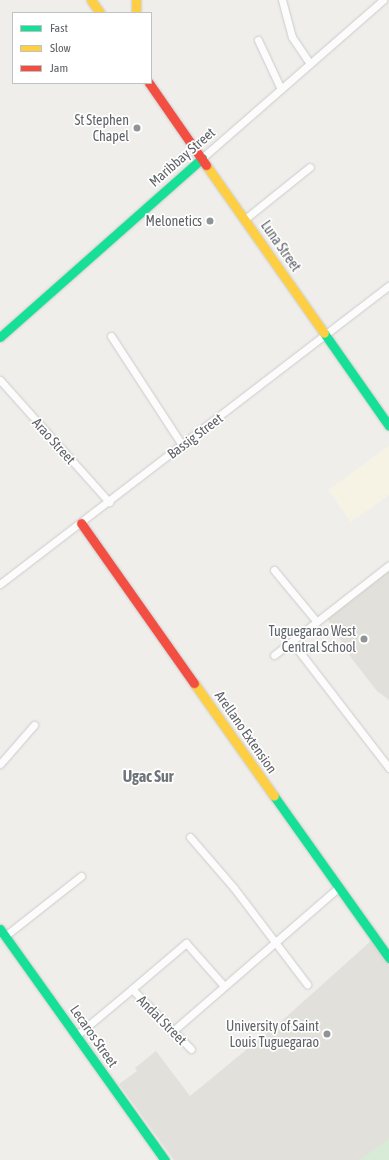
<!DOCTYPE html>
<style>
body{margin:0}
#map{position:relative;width:389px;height:1160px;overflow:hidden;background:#efeeea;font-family:"Asap Condensed",sans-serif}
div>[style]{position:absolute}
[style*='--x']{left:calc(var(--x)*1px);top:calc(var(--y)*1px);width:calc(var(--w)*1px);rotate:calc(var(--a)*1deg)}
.commercial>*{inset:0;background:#f7f3e4}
.education>*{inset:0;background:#e2e0da}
.green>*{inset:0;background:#d8ebd6}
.roads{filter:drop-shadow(0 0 1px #cbcccc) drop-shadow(0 0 1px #cbcccc)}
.street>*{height:7px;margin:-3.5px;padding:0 3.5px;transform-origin:3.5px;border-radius:3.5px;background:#fdfcfc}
.fast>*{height:9px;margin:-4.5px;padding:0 4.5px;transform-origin:4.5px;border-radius:4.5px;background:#16e098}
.slow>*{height:9px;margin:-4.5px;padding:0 4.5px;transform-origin:4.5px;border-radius:4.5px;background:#ffcf43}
.jam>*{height:9px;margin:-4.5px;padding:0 4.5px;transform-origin:4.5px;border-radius:4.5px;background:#f24e42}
.dots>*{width:11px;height:11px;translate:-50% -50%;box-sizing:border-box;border:2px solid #fff;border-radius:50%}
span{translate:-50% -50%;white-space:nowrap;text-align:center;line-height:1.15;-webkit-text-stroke:3.5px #fff;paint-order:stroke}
.poi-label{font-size:14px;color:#5f6368}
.right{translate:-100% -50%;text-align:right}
.street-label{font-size:14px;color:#5f6368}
.quarter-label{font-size:16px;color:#70757a;font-weight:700}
.legend{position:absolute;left:12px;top:12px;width:140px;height:72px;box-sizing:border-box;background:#fff;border:1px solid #bfc1c3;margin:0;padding:5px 7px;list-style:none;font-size:12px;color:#5f6368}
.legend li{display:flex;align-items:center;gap:8px;height:20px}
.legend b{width:20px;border:1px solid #bfc1c3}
</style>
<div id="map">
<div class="commercial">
<i style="clip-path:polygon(389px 446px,389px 495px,351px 522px,328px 490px)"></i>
</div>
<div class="education">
<i style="clip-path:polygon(389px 567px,389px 700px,377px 691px,352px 659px,327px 618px)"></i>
<i style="clip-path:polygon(372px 940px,389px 965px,389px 1160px,174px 1160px,119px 1084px,137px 1071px,135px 1068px,156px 1051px,190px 1096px,286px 1017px)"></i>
</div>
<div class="green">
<i style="clip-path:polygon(389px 1139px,389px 1160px,360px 1160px)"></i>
</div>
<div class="roads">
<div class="street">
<i style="--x:282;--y:0;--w:38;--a:75"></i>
<i style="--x:292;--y:37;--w:32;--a:56"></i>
<i style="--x:258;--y:40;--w:54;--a:64.9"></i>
<i style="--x:202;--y:158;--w:240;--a:-41.1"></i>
<i style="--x:245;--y:219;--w:83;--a:-38.7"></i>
<i style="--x:111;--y:336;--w:130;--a:56.9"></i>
<i style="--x:0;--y:380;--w:164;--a:48.2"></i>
<i style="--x:274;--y:570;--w:67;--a:50.4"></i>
<i style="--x:0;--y:584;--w:490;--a:-37.5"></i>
<i style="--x:292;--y:642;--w:159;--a:52.4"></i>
<i style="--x:274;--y:655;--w:146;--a:-38"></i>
<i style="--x:0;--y:764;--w:52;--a:-48.9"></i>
<i style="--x:190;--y:837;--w:67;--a:49.2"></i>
<i style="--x:234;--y:888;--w:121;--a:52.8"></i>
<i style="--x:5;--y:936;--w:97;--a:-38.3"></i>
<i style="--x:132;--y:989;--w:71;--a:-40.4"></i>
<i style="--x:186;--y:943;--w:57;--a:48.5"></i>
<i style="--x:174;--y:1030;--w:218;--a:-40.9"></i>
<i style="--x:77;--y:1035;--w:72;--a:-39.9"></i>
<i style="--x:132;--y:989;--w:84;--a:45.5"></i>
</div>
<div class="fast">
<i style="--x:324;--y:333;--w:113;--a:55"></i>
<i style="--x:0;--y:337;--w:270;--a:-41.5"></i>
<i style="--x:274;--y:796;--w:199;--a:54.6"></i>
<i style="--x:0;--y:929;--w:284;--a:54.5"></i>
</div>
<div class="slow">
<i style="--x:91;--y:0;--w:16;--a:55"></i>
<i style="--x:136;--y:0;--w:13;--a:90"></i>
<i style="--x:206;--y:165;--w:205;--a:54.9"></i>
<i style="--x:194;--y:683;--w:138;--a:54.7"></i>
</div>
<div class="jam">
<i style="--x:149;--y:83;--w:100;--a:55.2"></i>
<i style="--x:81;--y:523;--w:196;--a:54.8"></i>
</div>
</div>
<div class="dots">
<i style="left:137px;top:128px;background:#919496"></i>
<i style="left:210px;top:221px;background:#919496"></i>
<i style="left:364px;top:639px;background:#919496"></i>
<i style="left:327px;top:1034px;background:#919496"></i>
</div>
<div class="poi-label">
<span class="right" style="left:129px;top:128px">St Stephen<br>Chapel</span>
<span class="right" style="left:202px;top:221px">Melonetics</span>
<span class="right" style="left:356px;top:639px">Tuguegarao West<br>Central School</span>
<span class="right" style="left:319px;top:1034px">University of Saint<br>Louis Tuguegarao</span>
</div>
<div class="street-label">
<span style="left:182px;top:157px;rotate:-41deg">Maribbay Street</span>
<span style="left:281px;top:246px;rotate:55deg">Luna Street</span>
<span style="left:195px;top:436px;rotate:-37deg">Bassig Street</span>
<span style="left:54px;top:441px;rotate:48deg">Arao Street</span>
<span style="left:246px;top:732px;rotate:55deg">Arellano Extension</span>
<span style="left:162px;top:1020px;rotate:45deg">Andal Street</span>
<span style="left:94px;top:1036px;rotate:55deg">Lecaros Street</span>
</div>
<div class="quarter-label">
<span style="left:148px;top:776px">Ugac Sur</span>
</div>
<ul class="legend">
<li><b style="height:5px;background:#16e098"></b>Fast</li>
<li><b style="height:5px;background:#ffcf43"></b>Slow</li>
<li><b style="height:5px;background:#f24e42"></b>Jam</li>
</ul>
</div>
